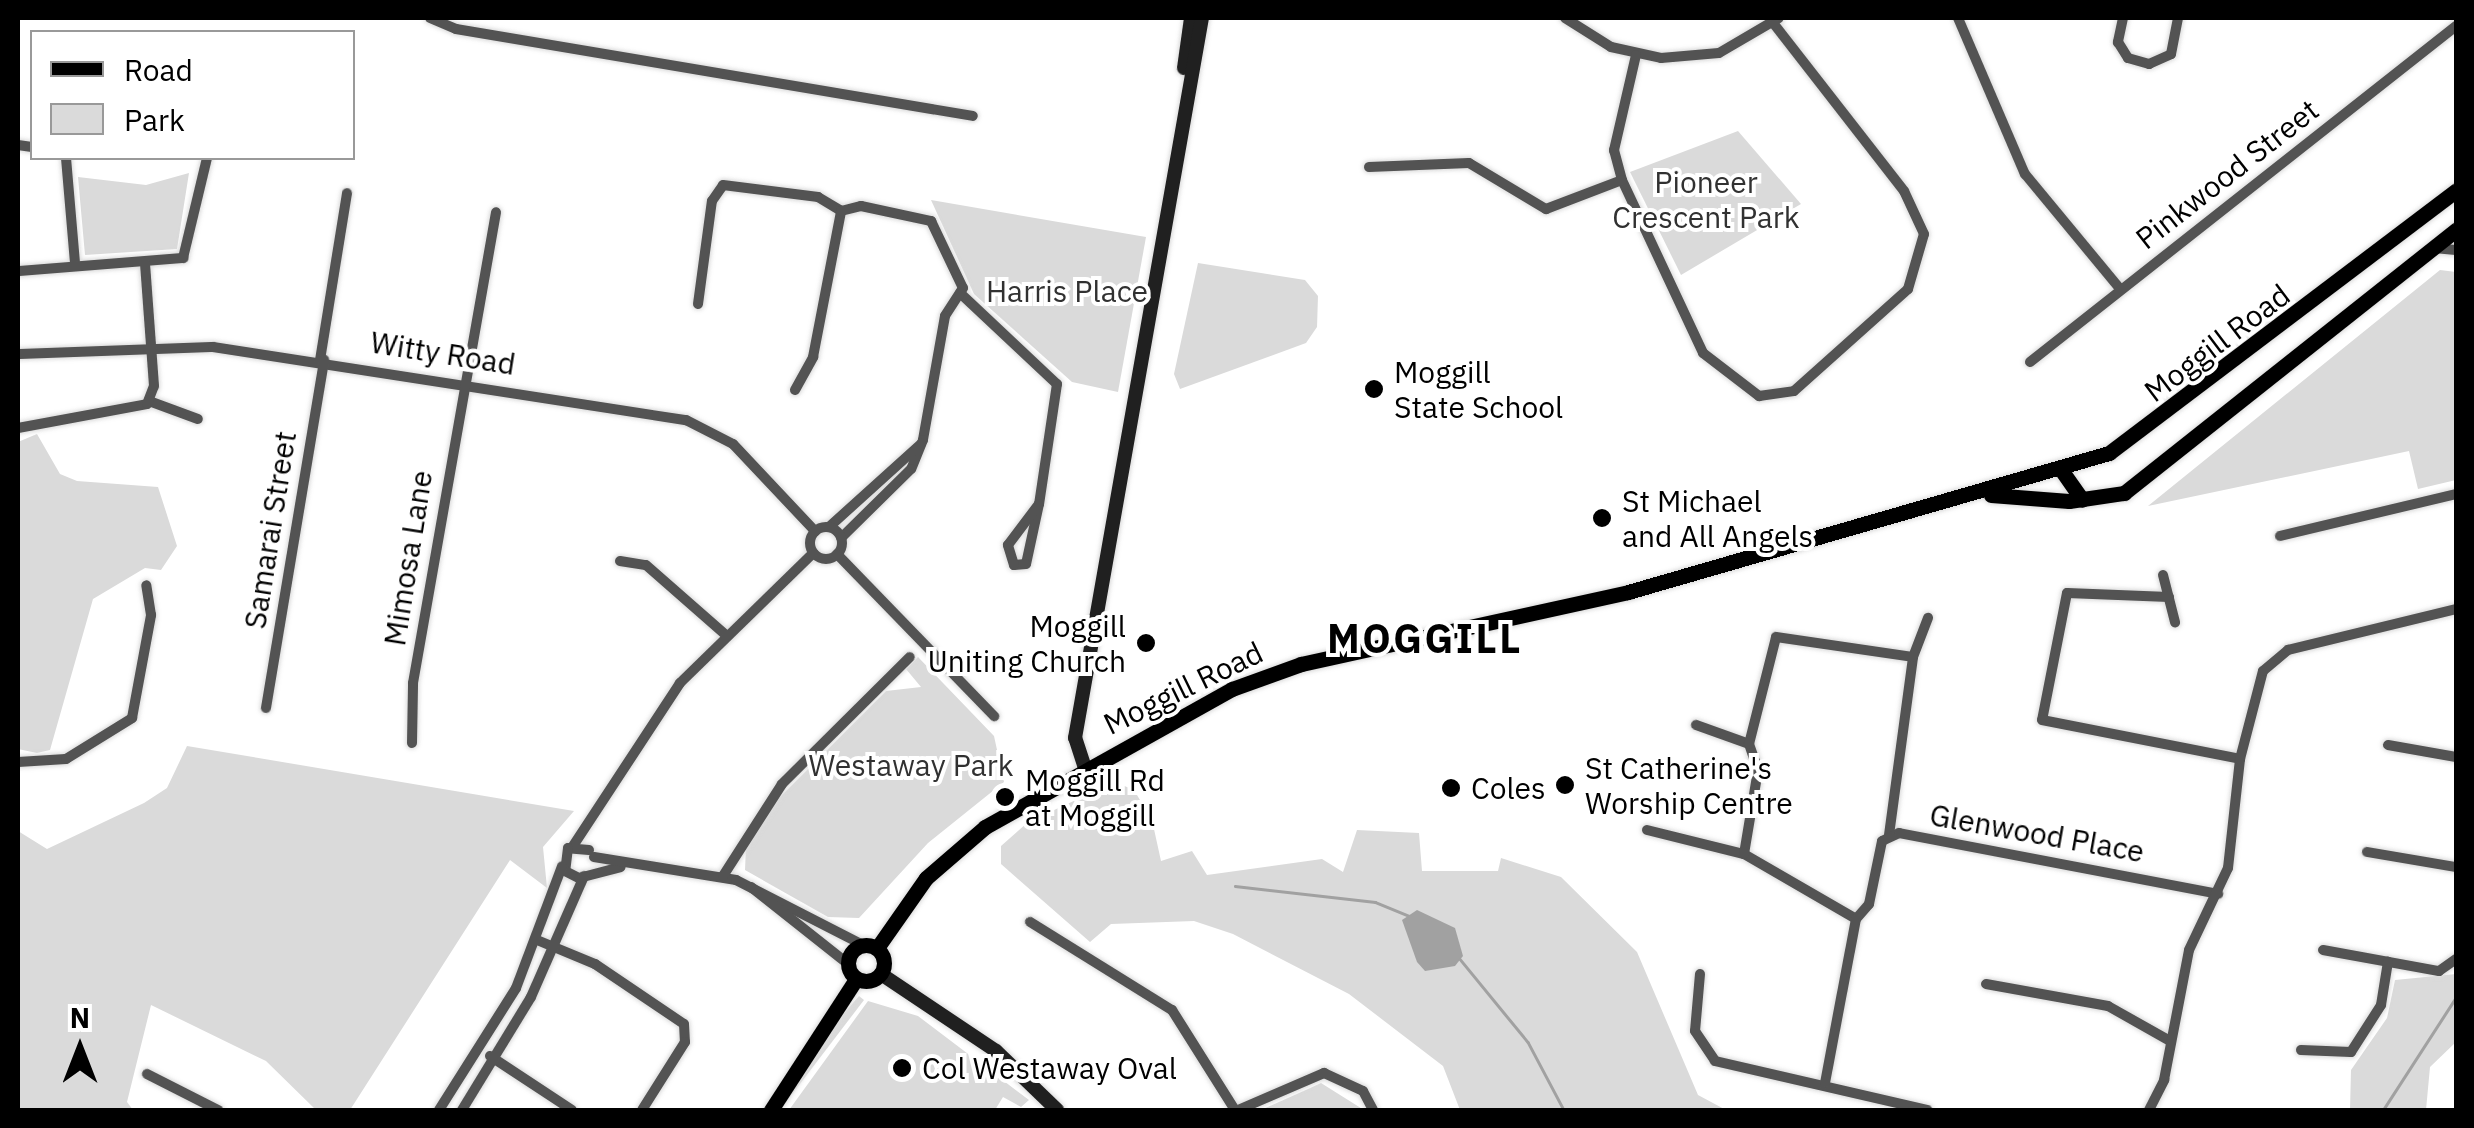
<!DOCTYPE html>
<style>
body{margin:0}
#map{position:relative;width:2474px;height:1128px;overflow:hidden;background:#fff;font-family:"IBM Plex Sans",sans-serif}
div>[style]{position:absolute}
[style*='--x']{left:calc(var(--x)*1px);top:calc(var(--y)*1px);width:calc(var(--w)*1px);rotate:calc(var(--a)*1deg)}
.green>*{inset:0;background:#dadada}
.water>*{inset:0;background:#a1a1a1}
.stream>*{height:2.5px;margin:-1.25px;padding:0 1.25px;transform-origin:1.25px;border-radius:1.25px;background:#a1a1a1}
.roads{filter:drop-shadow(0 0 2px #dbdbdb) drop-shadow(0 0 2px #dbdbdb)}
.street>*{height:10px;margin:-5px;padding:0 5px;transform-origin:5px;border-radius:5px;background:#535353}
.street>.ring{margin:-5px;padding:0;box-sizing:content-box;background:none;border:10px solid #535353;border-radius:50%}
.secondary>*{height:14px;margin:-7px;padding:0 7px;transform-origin:7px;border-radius:7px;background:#202020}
.primary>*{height:15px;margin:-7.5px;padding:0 7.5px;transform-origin:7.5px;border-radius:7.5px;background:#000}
.primary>.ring{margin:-7.5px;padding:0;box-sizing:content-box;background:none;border:15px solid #000;border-radius:50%}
.dots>*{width:28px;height:28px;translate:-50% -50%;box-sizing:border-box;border:5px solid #fff;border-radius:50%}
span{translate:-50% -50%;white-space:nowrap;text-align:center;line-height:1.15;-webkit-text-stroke:8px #fff;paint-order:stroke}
.street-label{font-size:30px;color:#000}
.park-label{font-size:30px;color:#313131}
.poi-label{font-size:30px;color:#000}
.left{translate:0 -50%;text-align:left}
.right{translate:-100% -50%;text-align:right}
.district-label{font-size:40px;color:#000;font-weight:700;letter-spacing:2.5px}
.frame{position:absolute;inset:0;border:20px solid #000;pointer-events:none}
.legend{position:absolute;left:30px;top:30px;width:325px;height:130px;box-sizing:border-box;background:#fff;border:2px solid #999;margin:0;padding:12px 18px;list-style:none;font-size:30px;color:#000}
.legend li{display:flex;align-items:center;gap:20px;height:50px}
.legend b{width:50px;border:2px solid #999}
.north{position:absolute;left:30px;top:998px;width:100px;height:100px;-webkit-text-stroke:8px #fff;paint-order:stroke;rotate:0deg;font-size:28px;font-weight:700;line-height:40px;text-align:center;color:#000}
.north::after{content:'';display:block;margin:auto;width:35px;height:45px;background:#000;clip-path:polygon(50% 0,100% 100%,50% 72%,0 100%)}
</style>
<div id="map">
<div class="green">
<i style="clip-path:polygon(1738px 131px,1801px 204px,1681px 275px,1630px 172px)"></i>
<i style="clip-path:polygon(189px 173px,177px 249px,85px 255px,78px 177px,146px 185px)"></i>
<i style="clip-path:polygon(931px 200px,1146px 237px,1118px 392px,1072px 382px,974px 294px)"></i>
<i style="clip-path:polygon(1198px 263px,1305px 280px,1318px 296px,1317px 327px,1306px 343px,1180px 389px,1174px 374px)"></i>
<i style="clip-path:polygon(2440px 270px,2456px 272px,2456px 480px,2418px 489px,2409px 451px,2148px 506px)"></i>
<i style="clip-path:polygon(37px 434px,60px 474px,77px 481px,158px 487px,177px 546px,161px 570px,145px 568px,93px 599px,50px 750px,37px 753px,18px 749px,18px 442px)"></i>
<i style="clip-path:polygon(918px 657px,994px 736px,1004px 782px,928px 843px,859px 918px,828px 917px,745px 870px,746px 846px,776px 801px,886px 691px,921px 687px,906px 669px)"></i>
<i style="clip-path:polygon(187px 746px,574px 811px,543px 847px,547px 888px,510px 860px,350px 1110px,316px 1110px,266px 1061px,151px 1005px,127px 1102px,133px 1110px,18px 1110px,18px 831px,47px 849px,144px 803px,167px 788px)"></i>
<i style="clip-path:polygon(1115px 782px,1134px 790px,1152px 820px,1161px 861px,1192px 851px,1207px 875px,1322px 859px,1343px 872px,1357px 830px,1419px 833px,1422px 871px,1498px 871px,1501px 858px,1561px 877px,1637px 952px,1698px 1095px,1726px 1110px,1460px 1110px,1443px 1066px,1349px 994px,1233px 934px,1194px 921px,1111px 924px,1090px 942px,1001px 864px,1001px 846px,1028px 822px)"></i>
<i style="clip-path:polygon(2456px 974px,2456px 1042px,2430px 1067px,2426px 1110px,2350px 1110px,2351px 1070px,2387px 1018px,2395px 980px)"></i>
<i style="clip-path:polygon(859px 996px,864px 1000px,780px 1110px,839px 1019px)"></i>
<i style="clip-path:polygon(868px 1001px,918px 1016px,1029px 1100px,1021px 1107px,1003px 1097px,995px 1110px,789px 1110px)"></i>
<i style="clip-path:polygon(1321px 1083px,1364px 1110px,1261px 1110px,1308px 1089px)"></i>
</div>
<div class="water">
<i style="clip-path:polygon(1417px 910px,1455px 928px,1463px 956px,1455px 966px,1425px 971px,1417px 962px,1402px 920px)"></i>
</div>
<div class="stream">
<i style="--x:1235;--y:886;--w:141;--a:6.5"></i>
<i style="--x:1375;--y:902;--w:37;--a:22"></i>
<i style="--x:1460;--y:959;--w:107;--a:50.7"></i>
<i style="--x:1528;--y:1042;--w:77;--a:62.1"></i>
<i style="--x:2383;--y:1110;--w:135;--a:-57.1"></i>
</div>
<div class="roads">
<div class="street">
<i style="--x:430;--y:18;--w:28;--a:23"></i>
<i style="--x:456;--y:29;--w:524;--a:9.55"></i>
<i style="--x:1565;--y:18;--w:54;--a:32.2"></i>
<i style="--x:1611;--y:47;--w:51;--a:12.4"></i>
<i style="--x:1661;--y:58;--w:58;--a:-4.9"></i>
<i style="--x:1719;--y:53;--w:69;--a:-30.3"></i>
<i style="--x:1958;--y:18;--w:170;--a:66.8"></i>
<i style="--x:2025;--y:174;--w:149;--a:50.4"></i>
<i style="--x:2123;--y:18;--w:25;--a:102"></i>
<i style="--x:2118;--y:42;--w:19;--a:58"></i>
<i style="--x:2128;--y:58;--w:22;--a:16"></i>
<i style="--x:2149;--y:64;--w:24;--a:-24"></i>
<i style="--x:2171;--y:54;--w:37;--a:-79"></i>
<i style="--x:1636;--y:55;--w:98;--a:103"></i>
<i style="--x:1614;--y:150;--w:31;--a:75"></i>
<i style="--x:1622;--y:180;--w:191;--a:64.9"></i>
<i style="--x:1703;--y:353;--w:71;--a:37.5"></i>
<i style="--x:1759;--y:396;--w:35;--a:-8"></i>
<i style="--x:1794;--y:391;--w:153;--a:-41.8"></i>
<i style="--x:1908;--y:289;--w:57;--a:-73.8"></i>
<i style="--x:1924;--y:234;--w:47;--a:-114.9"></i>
<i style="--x:1904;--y:191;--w:213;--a:-127.9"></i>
<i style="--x:18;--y:145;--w:14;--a:8"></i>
<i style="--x:66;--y:158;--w:105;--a:85.1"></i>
<i style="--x:1369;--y:167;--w:100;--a:-2.3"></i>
<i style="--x:1469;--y:163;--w:90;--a:30.9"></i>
<i style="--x:1546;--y:209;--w:81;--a:-20.9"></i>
<i style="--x:2434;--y:248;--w:22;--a:5"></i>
<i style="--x:18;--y:271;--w:166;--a:-4.5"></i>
<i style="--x:183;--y:258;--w:103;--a:-76.5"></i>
<i style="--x:960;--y:293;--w:133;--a:43.2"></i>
<i style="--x:1057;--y:384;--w:121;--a:98.5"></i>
<i style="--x:698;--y:304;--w:104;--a:-82.3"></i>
<i style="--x:712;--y:201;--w:19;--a:-55"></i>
<i style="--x:723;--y:185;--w:96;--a:7.2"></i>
<i style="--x:818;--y:197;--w:27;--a:31"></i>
<i style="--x:18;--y:354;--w:195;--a:-2.1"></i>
<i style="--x:213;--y:347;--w:479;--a:8.8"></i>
<i style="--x:686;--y:420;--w:53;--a:27.1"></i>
<i style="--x:733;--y:444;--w:120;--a:46.7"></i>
<i style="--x:320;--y:360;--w:169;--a:-80.8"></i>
<i style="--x:2030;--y:362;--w:543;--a:-38.26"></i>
<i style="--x:795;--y:390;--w:38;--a:-61"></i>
<i style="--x:813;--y:357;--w:149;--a:-79.1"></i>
<i style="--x:841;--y:211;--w:21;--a:-14"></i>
<i style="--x:861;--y:206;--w:72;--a:12.1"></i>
<i style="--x:931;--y:221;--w:74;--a:64.5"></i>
<i style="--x:963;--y:288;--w:33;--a:123"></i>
<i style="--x:945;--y:316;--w:126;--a:100.1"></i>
<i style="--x:923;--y:440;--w:31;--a:112"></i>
<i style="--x:911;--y:469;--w:98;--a:135.4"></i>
<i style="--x:149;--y:401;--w:52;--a:20.2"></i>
<i style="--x:18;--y:428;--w:131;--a:-10.5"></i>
<i style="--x:147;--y:404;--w:19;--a:-69"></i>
<i style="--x:154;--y:386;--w:124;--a:-94.2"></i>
<i style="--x:1039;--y:504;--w:61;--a:102.2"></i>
<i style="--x:1026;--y:564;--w:12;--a:175"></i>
<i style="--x:1014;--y:565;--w:21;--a:-107"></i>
<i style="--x:1008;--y:545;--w:51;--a:-52.9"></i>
<i style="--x:829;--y:527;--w:124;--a:-42.1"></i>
<i class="ring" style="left:810px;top:527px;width:22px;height:22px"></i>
<i style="--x:2280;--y:536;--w:181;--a:-13.4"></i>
<i style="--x:837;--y:554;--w:226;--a:45.9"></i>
<i style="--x:620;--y:561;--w:26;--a:9"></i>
<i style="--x:646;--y:565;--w:108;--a:41.2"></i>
<i style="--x:2163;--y:575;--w:49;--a:75.7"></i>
<i style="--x:2169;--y:597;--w:102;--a:-177.8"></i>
<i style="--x:2067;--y:593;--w:129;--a:101.1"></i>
<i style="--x:2042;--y:720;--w:202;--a:11.1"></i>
<i style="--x:266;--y:708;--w:353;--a:-80.5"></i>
<i style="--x:1696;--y:725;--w:56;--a:19.7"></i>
<i style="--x:412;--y:743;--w:60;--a:-89"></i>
<i style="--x:413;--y:683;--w:478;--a:-80"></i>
<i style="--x:2388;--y:745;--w:69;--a:10"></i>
<i style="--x:18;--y:762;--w:48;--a:-3.6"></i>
<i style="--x:66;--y:759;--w:78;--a:-31.8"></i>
<i style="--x:132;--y:718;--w:105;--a:-79.5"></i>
<i style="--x:151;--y:615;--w:30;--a:-99"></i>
<i style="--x:1647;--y:830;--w:100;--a:13.9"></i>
<i style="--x:1889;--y:835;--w:180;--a:-82.3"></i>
<i style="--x:1913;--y:657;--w:42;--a:-69"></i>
<i style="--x:573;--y:846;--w:195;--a:-56.7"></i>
<i style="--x:680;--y:683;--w:186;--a:-44.3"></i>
<i style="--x:589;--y:850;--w:21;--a:-175"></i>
<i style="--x:568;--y:848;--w:23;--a:97"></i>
<i style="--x:565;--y:871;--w:16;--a:27"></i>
<i style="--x:579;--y:878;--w:43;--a:-14.7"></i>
<i style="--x:2367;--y:852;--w:90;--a:9.6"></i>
<i style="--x:1744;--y:854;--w:129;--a:30.1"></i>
<i style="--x:1856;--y:919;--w:20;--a:-49"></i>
<i style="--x:1869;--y:904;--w:64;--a:-78.3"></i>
<i style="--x:1882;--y:841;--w:19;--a:-25"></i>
<i style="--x:1899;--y:833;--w:325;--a:10.8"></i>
<i style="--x:1744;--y:854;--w:85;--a:-80.5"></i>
<i style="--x:1758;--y:770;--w:28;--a:-109"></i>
<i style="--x:1749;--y:744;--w:110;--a:-75.8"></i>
<i style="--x:1776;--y:637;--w:138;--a:8.3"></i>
<i style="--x:594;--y:857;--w:144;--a:9.2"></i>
<i style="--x:736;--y:880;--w:143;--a:27.1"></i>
<i style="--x:723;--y:876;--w:109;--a:-57.3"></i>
<i style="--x:782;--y:784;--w:180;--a:-44.8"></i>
<i style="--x:751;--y:887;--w:124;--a:38.4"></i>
<i style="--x:1030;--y:922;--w:167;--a:31.8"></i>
<i style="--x:1172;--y:1010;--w:118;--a:57.8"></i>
<i style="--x:537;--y:940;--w:63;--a:22.5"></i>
<i style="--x:595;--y:964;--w:107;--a:34"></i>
<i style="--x:684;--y:1024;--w:18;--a:87"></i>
<i style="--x:685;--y:1042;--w:80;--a:122.3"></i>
<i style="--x:2323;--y:950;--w:118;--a:10.3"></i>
<i style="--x:2439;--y:971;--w:21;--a:-35"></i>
<i style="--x:1700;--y:974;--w:57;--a:95"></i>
<i style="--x:1695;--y:1031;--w:36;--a:56"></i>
<i style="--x:1715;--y:1061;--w:218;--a:13"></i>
<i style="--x:1986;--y:984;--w:124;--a:10.2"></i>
<i style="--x:2108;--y:1006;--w:71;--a:29.4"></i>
<i style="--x:2301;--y:1050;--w:50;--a:2.3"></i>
<i style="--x:2351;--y:1052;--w:56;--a:-57.4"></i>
<i style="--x:2381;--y:1005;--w:44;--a:-80.8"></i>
<i style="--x:490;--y:1056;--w:98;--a:33.4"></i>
<i style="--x:147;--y:1074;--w:80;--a:26.9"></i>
<i style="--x:1825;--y:1083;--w:167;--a:-79.3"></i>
<i style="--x:439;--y:1110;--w:144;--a:-57.7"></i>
<i style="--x:516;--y:988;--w:130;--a:-69.3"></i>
<i style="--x:462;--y:1110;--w:132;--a:-58.6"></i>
<i style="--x:531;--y:997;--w:132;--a:-66.3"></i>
<i style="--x:1238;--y:1110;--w:94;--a:-23.3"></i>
<i style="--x:1324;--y:1073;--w:43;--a:24.8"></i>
<i style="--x:1363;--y:1091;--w:21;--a:62"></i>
<i style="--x:2149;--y:1110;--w:34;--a:-63"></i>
<i style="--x:2164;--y:1080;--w:132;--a:-79.1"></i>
<i style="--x:2189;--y:950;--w:91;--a:-64.6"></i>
<i style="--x:2228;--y:868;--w:110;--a:-83.7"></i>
<i style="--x:2240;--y:759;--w:91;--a:-75.4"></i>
<i style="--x:2263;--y:671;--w:33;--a:-40"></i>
<i style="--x:2288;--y:650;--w:173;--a:-13.7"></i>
</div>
<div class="secondary">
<i style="--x:1184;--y:68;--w:50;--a:-82"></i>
<i style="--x:1085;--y:768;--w:32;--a:-108"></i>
<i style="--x:1075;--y:738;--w:731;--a:-80"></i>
<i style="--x:881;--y:974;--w:138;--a:33.8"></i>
<i style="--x:996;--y:1051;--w:85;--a:44"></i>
</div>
<div class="primary">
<i style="--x:2062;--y:471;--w:35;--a:55"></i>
<i style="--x:1991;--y:495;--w:78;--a:4.4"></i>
<i style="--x:2069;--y:501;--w:56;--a:-8.3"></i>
<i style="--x:2124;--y:493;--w:424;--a:-38.4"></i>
<i class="ring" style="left:848px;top:945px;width:21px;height:21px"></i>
<i style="--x:877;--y:948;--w:85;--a:-55"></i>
<i style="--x:926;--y:878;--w:78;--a:-40.8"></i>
<i style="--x:985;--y:827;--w:283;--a:-29.2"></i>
<i style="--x:1232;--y:689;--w:73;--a:-19.9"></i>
<i style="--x:1301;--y:664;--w:335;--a:-12.4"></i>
<i style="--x:1628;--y:592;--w:501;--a:-16.12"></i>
<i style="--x:2109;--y:453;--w:435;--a:-37.1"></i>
<i style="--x:771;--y:1110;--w:156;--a:-57"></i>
</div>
</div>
<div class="dots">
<i style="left:1374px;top:389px;background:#000"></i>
<i style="left:1602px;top:518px;background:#000"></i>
<i style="left:1146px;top:643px;background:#000"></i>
<i style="left:1565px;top:785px;background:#000"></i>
<i style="left:1451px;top:788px;background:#000"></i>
<i style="left:1005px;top:797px;background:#000"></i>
<i style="left:902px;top:1068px;background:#000"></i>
</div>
<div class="street-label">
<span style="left:2227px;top:174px;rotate:-38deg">Pinkwood Street</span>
<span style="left:2217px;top:343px;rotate:-37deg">Moggill Road</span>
<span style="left:443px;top:353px;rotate:9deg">Witty Road</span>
<span style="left:270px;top:530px;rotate:-81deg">Samarai Street</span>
<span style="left:408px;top:558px;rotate:-81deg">Mimosa Lane</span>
<span style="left:1183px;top:688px;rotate:-26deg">Moggill Road</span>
<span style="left:2037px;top:833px;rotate:10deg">Glenwood Place</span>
</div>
<div class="park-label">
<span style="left:1706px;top:199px">Pioneer<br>Crescent Park</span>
<span style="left:1067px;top:291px">Harris Place</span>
<span style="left:911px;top:765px">Westaway Park</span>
</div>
<div class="poi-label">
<span class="left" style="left:1394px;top:389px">Moggill<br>State School</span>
<span class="left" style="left:1622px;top:518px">St Michael<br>and All Angels</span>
<span class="right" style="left:1126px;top:643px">Moggill<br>Uniting Church</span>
<span class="left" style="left:1585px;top:785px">St Catherine's<br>Worship Centre</span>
<span class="left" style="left:1025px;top:797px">Moggill Rd<br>at Moggill</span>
<span class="left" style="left:1471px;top:788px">Coles</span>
<span class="left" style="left:922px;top:1068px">Col Westaway Oval</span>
</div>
<div class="district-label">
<span style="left:1425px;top:638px">MOGGILL</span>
</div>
<div class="frame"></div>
<ul class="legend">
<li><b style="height:12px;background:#000"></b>Road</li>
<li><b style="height:28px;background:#dadada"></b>Park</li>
</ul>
<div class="north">N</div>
</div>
